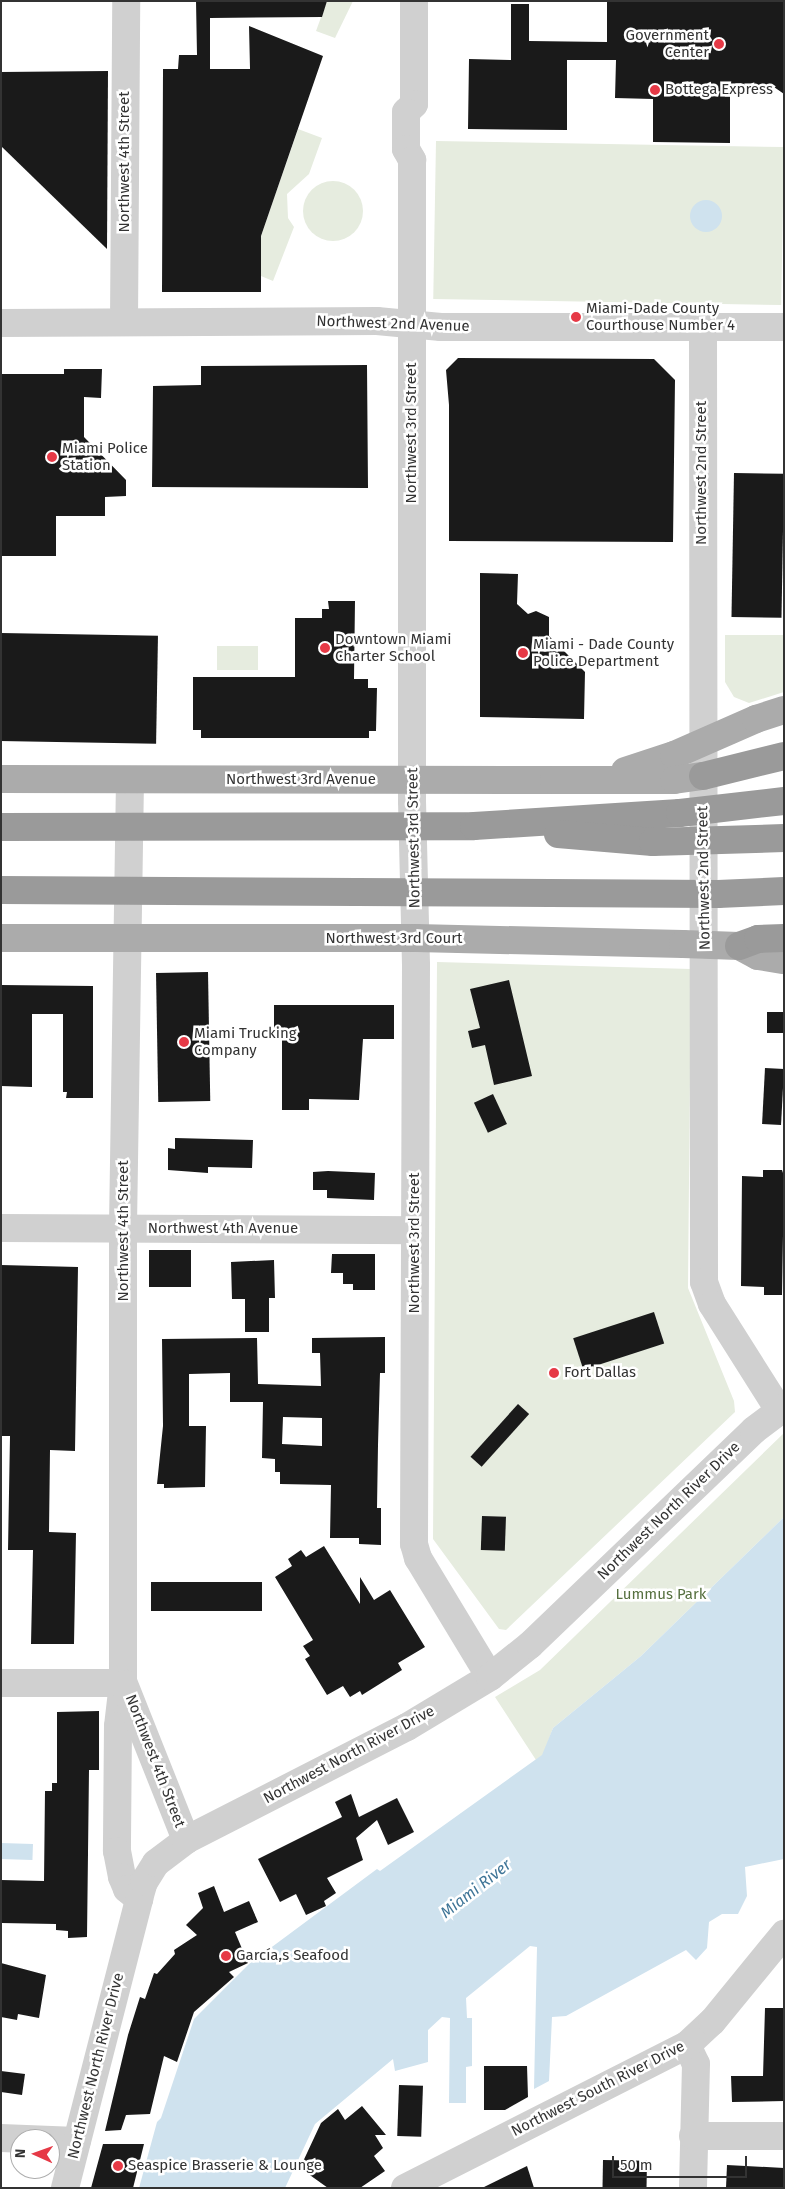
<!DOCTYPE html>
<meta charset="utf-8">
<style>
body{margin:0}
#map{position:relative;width:785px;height:2189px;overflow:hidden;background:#fff;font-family:"Fira Sans",sans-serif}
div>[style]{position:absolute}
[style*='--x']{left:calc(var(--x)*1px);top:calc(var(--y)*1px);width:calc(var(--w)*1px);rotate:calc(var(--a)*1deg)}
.green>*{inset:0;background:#e6ecdf;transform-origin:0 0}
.round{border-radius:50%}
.water>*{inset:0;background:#cfe2ee;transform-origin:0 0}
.building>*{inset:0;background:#1a1a1a;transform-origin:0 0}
.minor>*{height:28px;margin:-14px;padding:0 14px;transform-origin:14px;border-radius:14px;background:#d0d0d0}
.major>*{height:28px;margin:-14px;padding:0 14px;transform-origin:14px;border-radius:14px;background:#ababab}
.highway>*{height:28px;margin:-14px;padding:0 14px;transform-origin:14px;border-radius:14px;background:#9a9a9a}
.dots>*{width:14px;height:14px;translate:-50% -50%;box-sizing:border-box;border:2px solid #fff;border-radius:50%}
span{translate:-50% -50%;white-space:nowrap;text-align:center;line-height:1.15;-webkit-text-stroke:5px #fff;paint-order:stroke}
.poi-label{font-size:15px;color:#333}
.right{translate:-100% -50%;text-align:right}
.left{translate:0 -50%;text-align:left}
.street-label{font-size:15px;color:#333}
.park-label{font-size:15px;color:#56703f}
.water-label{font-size:16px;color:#3f7597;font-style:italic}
.frame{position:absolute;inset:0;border:2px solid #333;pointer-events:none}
.north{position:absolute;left:10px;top:2129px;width:50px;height:50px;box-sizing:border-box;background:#fff;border:1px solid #adadad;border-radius:50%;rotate:272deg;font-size:14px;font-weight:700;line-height:20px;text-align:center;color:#333}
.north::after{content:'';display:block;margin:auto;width:18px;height:22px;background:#e63946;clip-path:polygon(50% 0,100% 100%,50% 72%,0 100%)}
.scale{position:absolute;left:612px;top:2156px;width:135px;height:22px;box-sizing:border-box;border:2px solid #333;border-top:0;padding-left:6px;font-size:15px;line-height:18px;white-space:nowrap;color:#333;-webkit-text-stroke:4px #fff;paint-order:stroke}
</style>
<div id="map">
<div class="green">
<i style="clip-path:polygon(327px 1px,353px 1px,335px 38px,316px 31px)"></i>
<i style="clip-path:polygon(298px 129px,322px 138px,309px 174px,287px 194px,288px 218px,294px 227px,273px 281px,261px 276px,261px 236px)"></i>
<i style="left:436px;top:141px;width:348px;height:158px;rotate:1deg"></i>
<i class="round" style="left:303px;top:181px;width:60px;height:60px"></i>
<i style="clip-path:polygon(725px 635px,784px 635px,784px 692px,749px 703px,734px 697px,725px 682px)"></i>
<i style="left:217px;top:646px;width:41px;height:24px"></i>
<i style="clip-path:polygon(437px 962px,691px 969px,688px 1288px,734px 1401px,735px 1412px,506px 1630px,499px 1629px,433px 1539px)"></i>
<i style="clip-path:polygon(784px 1433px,784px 1517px,641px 1656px,553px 1728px,543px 1755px,536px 1760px,495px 1697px,540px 1670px)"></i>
</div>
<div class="water">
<i class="round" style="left:690px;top:200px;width:32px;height:32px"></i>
<i style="clip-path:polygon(784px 1517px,784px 1859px,745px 1867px,747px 1896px,738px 1914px,722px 1914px,709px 1922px,707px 1948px,696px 1960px,686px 1950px,566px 2016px,552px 2017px,549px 2081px,534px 2089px,537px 1947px,530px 1946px,466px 1998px,467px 2018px,472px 2018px,472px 2066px,466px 2067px,466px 2103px,449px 2103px,450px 2018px,442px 2017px,428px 2030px,428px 2062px,395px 2071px,393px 2059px,315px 2124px,285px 2188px,139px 2188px,157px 2122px,161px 2118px,194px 2019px,249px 1964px,377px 1869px,380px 1871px,542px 1755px,553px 1728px,641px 1656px)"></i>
<i style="left:1px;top:1843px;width:32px;height:16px;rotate:2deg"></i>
</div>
<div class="building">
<i style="clip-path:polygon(196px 1px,327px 1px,322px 17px,210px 18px,210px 69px,250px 69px,249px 26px,323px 56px,261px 236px,261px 292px,162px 292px,163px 69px,178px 69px,179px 55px,197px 55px)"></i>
<i style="clip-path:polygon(607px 1px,784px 1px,784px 94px,774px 87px,730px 87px,730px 143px,653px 142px,653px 99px,615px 98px,616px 60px,567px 60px,567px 130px,468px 129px,469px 59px,511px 60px,511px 4px,529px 4px,529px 41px,607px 42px)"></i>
<i style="clip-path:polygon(108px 71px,107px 249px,1px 146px,1px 72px)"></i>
<i style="clip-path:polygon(458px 358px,654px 359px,675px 380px,673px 542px,449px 541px,449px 405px,446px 370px)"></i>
<i style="clip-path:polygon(367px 365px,368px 488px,152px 487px,153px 386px,201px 385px,201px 366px)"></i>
<i style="clip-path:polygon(64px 369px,102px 369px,101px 398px,84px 397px,84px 437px,126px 480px,126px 496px,105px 497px,105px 516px,56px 516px,56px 556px,1px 556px,1px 374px,64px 374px)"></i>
<i style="left:734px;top:473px;width:50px;height:144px;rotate:1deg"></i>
<i style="clip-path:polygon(480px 573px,518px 574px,517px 604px,528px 614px,536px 611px,549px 617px,549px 636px,585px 672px,584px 719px,480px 717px)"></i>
<i style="clip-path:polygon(328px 601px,355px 601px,354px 679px,368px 679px,368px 688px,377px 688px,376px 731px,369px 731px,369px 738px,201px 738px,201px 730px,193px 730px,193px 677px,295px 677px,295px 618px,322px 618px,322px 609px,329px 609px)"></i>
<i style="left:1px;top:633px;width:157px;height:108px;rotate:1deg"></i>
<i style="left:208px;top:972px;width:129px;height:52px;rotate:89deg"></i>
<i style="clip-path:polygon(509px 980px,532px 1076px,494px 1085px,485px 1045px,472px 1048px,468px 1031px,480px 1028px,470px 989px)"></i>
<i style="clip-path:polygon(1px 985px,93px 986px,93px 1098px,66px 1098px,67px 1092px,63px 1092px,63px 1014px,32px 1014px,32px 1087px,1px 1086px)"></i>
<i style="clip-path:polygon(274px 1005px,394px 1005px,394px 1039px,363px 1039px,359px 1100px,309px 1099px,309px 1110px,282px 1110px,282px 1039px,274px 1038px)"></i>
<i style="left:767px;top:1012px;width:17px;height:21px"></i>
<i style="left:765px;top:1068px;width:19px;height:56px;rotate:3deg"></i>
<i style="left:493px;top:1094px;width:33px;height:21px;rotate:65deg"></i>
<i style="clip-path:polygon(175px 1138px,253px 1140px,252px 1168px,208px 1167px,208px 1173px,168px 1170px,168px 1148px,175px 1149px)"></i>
<i style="clip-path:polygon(763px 1170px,782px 1170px,784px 1176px,782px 1295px,764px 1295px,764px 1287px,741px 1286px,742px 1176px,763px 1177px)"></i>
<i style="clip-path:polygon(328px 1171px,375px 1173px,374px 1200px,327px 1198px,327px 1190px,313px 1190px,313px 1172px)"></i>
<i style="left:149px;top:1250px;width:42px;height:37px"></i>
<i style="clip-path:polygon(332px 1254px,375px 1254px,375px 1290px,353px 1290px,353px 1284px,343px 1284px,343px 1273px,331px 1273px)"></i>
<i style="clip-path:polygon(274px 1260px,275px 1298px,269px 1298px,269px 1332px,245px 1332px,245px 1299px,232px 1299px,231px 1262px)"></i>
<i style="clip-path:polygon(1px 1265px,78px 1267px,75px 1451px,50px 1450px,49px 1532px,76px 1533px,74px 1644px,31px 1644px,33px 1550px,8px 1550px,10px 1436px,1px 1436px)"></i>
<i style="left:654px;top:1312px;width:33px;height:85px;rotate:72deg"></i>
<i style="clip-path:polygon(evenodd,385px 1337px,385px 1373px,380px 1373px,378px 1445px,377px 1508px,381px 1508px,381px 1545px,359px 1544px,359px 1538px,330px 1538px,331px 1485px,280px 1484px,280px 1472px,275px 1472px,275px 1459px,262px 1458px,263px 1402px,230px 1402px,230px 1373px,189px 1374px,189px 1426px,206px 1426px,205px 1487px,164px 1488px,164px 1484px,157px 1484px,163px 1426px,162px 1339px,257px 1338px,258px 1384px,321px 1386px,320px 1353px,312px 1353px,312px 1338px,385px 1337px,283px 1417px,322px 1418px,322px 1446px,282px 1444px,283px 1417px)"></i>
<i style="left:518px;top:1404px;width:15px;height:71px;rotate:42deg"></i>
<i style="left:482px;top:1516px;width:24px;height:34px;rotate:2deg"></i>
<i style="clip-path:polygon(324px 1546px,360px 1604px,360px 1577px,374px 1600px,390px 1590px,425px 1647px,398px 1663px,402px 1670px,362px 1695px,360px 1691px,350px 1697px,343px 1686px,327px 1695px,305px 1659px,310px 1656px,303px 1646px,313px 1640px,275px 1577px,292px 1566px,288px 1559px,301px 1550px,306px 1557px)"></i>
<i style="left:262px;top:1582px;width:29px;height:111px;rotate:90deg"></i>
<i style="clip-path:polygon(99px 1711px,99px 1770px,89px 1770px,87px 1937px,68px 1938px,68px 1931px,56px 1930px,56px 1924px,1px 1923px,1px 1880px,44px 1881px,45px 1791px,52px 1791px,52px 1783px,57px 1783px,57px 1712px)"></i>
<i style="clip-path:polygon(351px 1794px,359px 1817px,397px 1798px,414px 1832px,388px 1845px,377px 1820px,356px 1838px,363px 1860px,327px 1878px,336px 1893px,324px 1901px,326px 1906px,306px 1915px,296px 1894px,280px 1902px,258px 1859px,342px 1817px,335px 1802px)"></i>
<i style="clip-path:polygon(214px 1886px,224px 1912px,249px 1901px,258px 1922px,235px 1932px,248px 1963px,229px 1972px,234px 1977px,194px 2012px,177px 2062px,164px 2056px,150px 2114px,126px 2115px,121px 2130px,105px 2131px,128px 2035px,140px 1997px,145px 1999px,154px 1973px,157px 1974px,175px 1954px,174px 1950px,197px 1935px,186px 1925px,203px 1908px,198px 1893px)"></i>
<i style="clip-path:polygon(1px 1963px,46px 1975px,39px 2018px,18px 2014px,17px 2020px,1px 2017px)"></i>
<i style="clip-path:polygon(765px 2008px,784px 2008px,784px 2101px,732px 2102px,731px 2076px,763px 2076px)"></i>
<i style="clip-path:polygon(484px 2066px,527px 2066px,528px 2097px,505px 2110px,484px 2110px)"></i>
<i style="clip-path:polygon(1px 2071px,25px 2074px,22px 2095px,1px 2092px)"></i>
<i style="left:399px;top:2085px;width:24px;height:51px;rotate:2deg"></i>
<i style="clip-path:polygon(362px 2106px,386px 2135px,375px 2135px,383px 2148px,374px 2156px,385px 2171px,360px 2188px,328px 2188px,300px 2168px,321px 2123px,338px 2109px,345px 2120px)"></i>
<i style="clip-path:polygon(103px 2144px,144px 2144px,133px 2188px,91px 2188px)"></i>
<i style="left:603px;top:2160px;width:44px;height:28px;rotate:1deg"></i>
<i style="clip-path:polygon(727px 2165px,784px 2168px,784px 2188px,726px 2188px)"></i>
<i style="clip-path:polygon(527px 2166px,534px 2188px,482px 2188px)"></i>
</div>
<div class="minor">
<i style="--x:414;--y:1;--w:103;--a:90"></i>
<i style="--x:414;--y:104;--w:11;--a:135"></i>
<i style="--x:406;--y:112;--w:37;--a:90"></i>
<i style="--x:406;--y:149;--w:13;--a:61"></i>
<i style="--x:412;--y:160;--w:641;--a:90"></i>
<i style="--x:412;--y:801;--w:164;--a:88.6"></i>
<i style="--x:416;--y:965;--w:579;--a:90.2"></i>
<i style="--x:414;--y:1544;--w:15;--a:74"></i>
<i style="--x:418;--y:1558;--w:139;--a:58.8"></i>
<i style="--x:124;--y:322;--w:321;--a:-89.6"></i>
<i style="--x:1;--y:323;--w:376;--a:-0.3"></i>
<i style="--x:377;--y:321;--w:64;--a:5.4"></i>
<i style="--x:441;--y:327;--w:343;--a:0"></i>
<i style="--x:703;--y:326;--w:956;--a:89.94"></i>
<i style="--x:704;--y:1282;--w:23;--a:70"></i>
<i style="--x:712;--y:1304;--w:125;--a:57.7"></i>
<i style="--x:130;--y:780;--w:449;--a:90.9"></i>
<i style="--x:123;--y:1229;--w:454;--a:90"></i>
<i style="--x:123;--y:1683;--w:43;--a:96.6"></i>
<i style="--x:118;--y:1726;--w:125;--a:90.5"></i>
<i style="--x:117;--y:1851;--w:26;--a:79"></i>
<i style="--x:122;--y:1877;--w:13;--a:67"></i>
<i style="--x:127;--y:1889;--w:16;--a:40"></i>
<i style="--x:1;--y:1228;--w:414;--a:0.3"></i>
<i style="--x:1;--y:1683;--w:122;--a:0"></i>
<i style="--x:124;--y:1684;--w:168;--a:68.3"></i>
<i style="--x:687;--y:2045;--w:21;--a:65"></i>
<i style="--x:696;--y:2064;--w:124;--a:91.4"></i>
<i style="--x:693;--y:2136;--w:91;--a:0"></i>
<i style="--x:1;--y:2138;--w:76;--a:2.3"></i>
<i style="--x:65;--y:2188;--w:298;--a:-75.6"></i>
<i style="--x:139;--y:1899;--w:18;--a:-74"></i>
<i style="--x:144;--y:1882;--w:22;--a:-58"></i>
<i style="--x:156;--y:1863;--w:38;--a:-37"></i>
<i style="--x:186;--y:1840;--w:248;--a:-27.1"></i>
<i style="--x:407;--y:1727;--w:97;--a:-31.1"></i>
<i style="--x:490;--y:1677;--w:51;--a:-38.7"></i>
<i style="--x:530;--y:1645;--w:310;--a:-43.8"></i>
<i style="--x:754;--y:1430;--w:38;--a:-37"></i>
<i style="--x:405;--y:2188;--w:316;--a:-26.9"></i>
<i style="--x:687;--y:2045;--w:34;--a:-43"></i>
<i style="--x:712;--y:2022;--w:114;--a:-50.7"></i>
</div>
<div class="major">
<i style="--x:625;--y:771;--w:52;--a:-18.1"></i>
<i style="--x:674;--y:755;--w:90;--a:-23.7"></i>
<i style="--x:756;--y:719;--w:29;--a:-18"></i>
<i style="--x:1;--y:779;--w:553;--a:0.1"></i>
<i style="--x:554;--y:780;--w:120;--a:0"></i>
<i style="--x:674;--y:780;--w:29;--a:-8"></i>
<i style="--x:1;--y:938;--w:415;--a:0"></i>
<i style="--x:416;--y:938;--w:267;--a:1.3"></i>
<i style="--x:683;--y:944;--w:56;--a:2"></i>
<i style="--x:739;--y:946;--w:21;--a:28"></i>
<i style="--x:758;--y:956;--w:26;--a:9"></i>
</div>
<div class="highway">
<i style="--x:703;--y:776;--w:83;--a:-13.9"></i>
<i style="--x:1;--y:827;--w:473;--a:-0.1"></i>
<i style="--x:474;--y:826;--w:206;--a:-3.6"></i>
<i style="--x:680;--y:813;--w:105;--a:-6.6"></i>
<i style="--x:558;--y:834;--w:95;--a:4.8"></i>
<i style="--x:653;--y:842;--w:131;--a:-1.7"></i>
<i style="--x:1;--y:890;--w:717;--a:0.32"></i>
<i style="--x:718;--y:894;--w:66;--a:-2.6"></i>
<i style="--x:739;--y:946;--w:20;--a:-20"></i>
<i style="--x:758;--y:939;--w:26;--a:-2"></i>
</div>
<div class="dots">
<i style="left:719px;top:44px;background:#e63946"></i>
<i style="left:655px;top:90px;background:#e63946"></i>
<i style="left:576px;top:317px;background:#e63946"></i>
<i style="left:52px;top:457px;background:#e63946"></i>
<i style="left:325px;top:648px;background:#e63946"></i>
<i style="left:523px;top:653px;background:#e63946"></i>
<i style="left:184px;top:1042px;background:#e63946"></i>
<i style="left:554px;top:1373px;background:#e63946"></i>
<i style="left:226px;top:1956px;background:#e63946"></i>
<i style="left:118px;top:2166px;background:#e63946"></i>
</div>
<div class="poi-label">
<span class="right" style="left:709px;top:44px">Government<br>Center</span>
<span class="left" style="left:665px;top:90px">Bottega Express</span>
<span class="left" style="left:586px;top:317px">Miami-Dade County<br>Courthouse Number 4</span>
<span class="left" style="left:62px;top:457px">Miami Police<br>Station</span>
<span class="left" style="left:335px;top:648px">Downtown Miami<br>Charter School</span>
<span class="left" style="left:533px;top:653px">Miami - Dade County<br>Police Department</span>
<span class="left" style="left:194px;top:1042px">Miami Trucking<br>Company</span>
<span class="left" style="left:564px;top:1373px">Fort Dallas</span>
<span class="left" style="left:236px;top:1956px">García,s Seafood</span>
<span class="left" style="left:128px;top:2166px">Seaspice Brasserie &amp; Lounge</span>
</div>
<div class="street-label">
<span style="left:125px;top:162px;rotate:-90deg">Northwest 4th Street</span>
<span style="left:393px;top:324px;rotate:2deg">Northwest 2nd Avenue</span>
<span style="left:412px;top:433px;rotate:-90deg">Northwest 3rd Street</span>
<span style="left:702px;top:473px;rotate:-90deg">Northwest 2nd Street</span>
<span style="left:301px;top:780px">Northwest 3rd Avenue</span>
<span style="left:414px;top:838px;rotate:-91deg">Northwest 3rd Street</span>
<span style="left:704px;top:878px;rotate:-91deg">Northwest 2nd Street</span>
<span style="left:394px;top:939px">Northwest 3rd Court</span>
<span style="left:223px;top:1229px">Northwest 4th Avenue</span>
<span style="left:124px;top:1231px;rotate:-90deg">Northwest 4th Street</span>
<span style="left:415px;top:1243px;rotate:-90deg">Northwest 3rd Street</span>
<span style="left:669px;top:1511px;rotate:-44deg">Northwest North River Drive</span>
<span style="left:349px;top:1755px;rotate:-28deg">Northwest North River Drive</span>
<span style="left:155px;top:1761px;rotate:69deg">Northwest 4th Street</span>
<span style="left:96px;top:2066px;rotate:-76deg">Northwest North River Drive</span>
<span style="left:598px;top:2089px;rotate:-27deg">Northwest South River Drive</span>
</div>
<div class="park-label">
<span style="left:661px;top:1595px">Lummus Park</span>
</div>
<div class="water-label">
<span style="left:476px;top:1889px;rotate:-38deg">Miami River</span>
</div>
<div class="frame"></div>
<div class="north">N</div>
<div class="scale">50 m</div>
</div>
